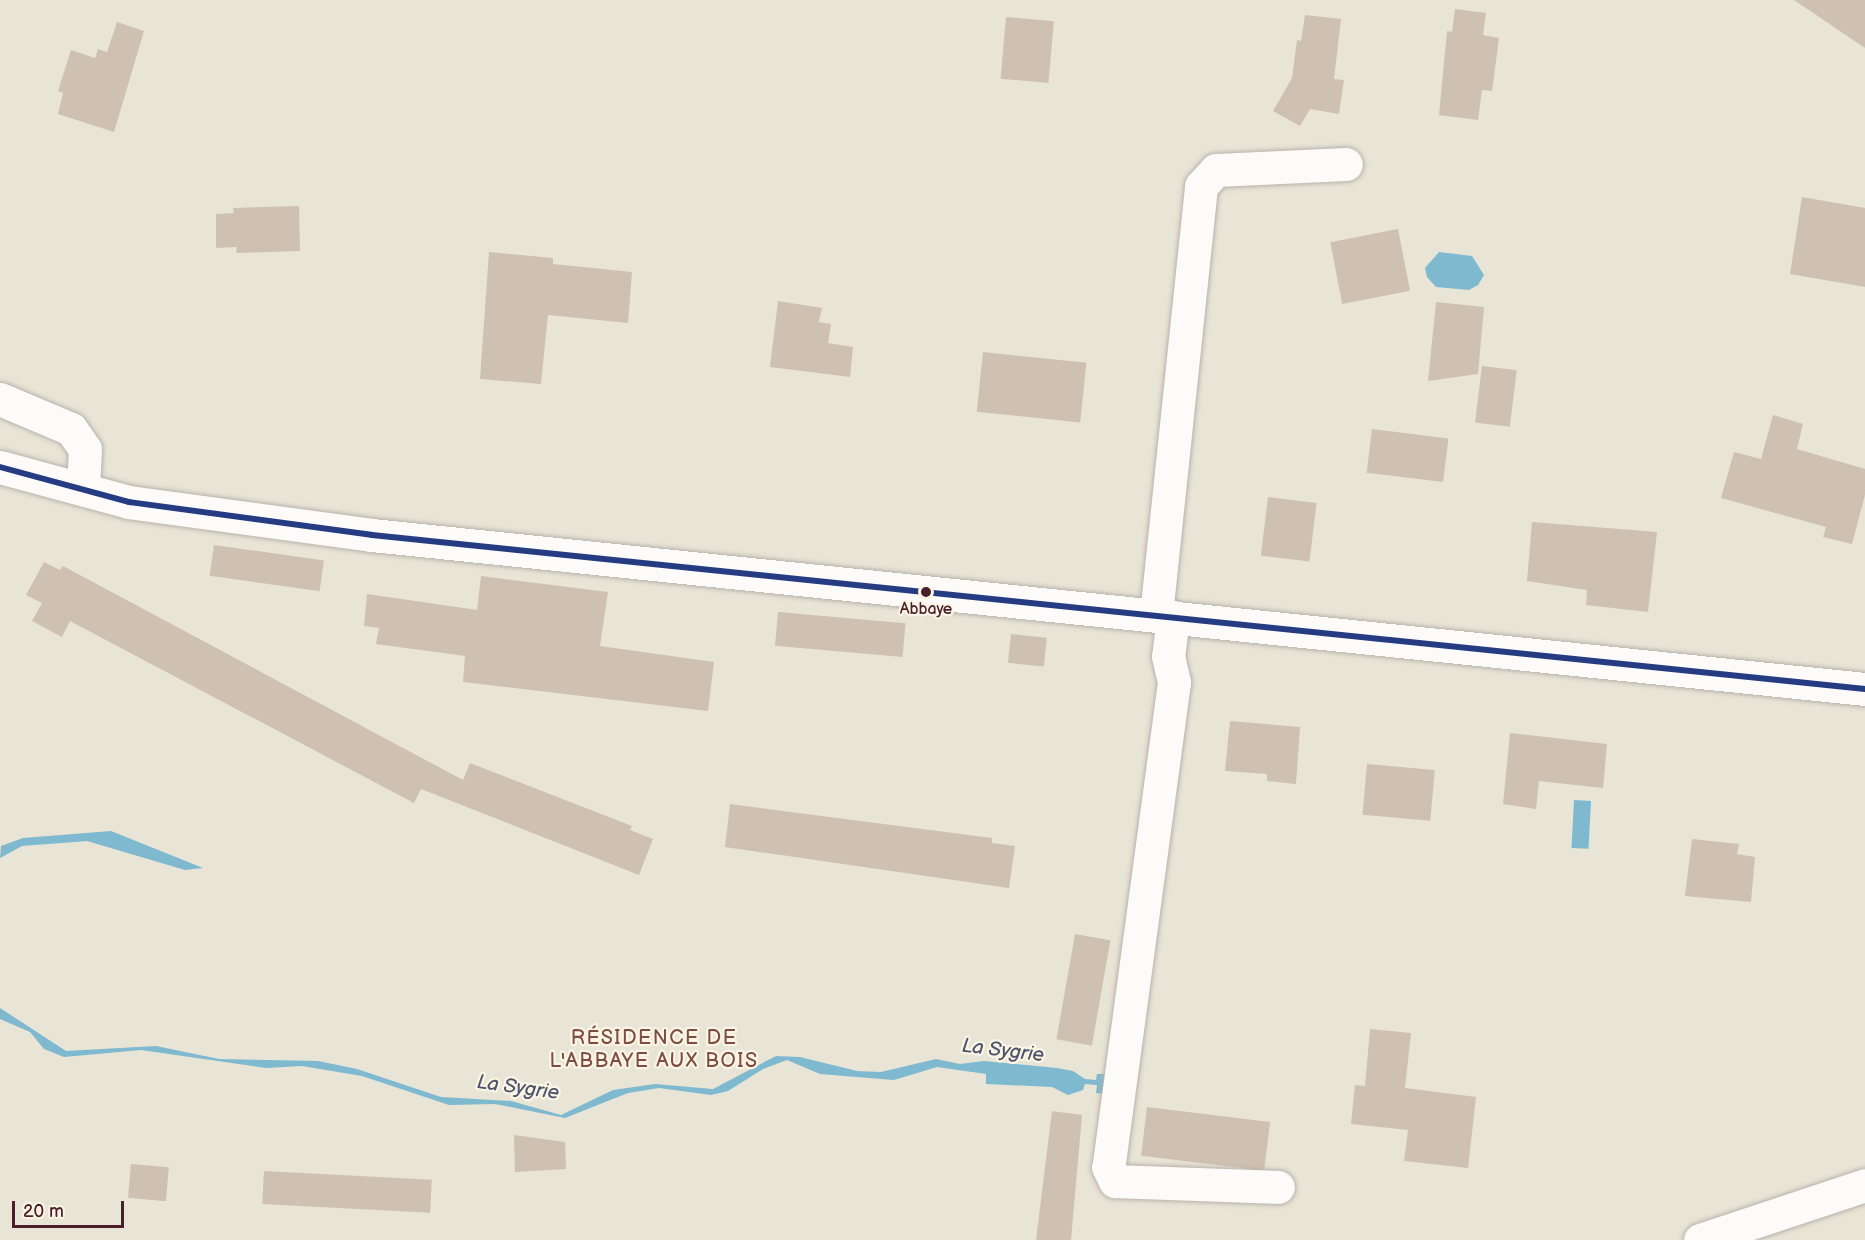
<!DOCTYPE html>
<meta charset="utf-8">
<style>
body{margin:0}
#map{position:relative;width:1865px;height:1240px;overflow:hidden;background:#e8e4d6;font-family:"Balsamiq Sans",sans-serif}
div>[style]{position:absolute}
[style*='--x']{left:calc(var(--x)*1px);top:calc(var(--y)*1px);width:calc(var(--w)*1px);rotate:calc(var(--a)*1deg)}
.water>*{inset:0;background:#7eb9cf;transform-origin:0 0}
.building>*{inset:0;background:#cfc1b1;transform-origin:0 0}
.roads{filter:drop-shadow(0 0 2px #b9b2ab) drop-shadow(0 0 2px #b9b2ab)}
.minor>*{height:33px;margin:-16.5px;padding:0 16.5px;transform-origin:16.5px;border-radius:16.5px;background:#fcfbf9}
.highway>*{height:33px;margin:-16.5px;padding:0 16.5px;transform-origin:16.5px;border-radius:16.5px;background:#fcfbf9}
.bus-1>*{height:6px;margin:-3px;padding:0 3px;transform-origin:3px;border-radius:3px;background:#253b82}
.dots>*{width:16px;height:16px;translate:-50% -50%;box-sizing:border-box;border:3px solid #fcf5e5;border-radius:50%}
span{translate:-50% -50%;white-space:nowrap;text-align:center;line-height:1.15;-webkit-text-stroke:4.5px #fcf5e5;paint-order:stroke}
.bus-label{font-size:16px;color:#4a1f2b}
.neighbourhood-label{font-size:20px;color:#7e4d42;letter-spacing:1.5px}
.water-label{font-size:20px;color:#4c556b;font-style:italic}
.scale{position:absolute;left:12px;top:1201px;width:112px;height:27px;box-sizing:border-box;border:3px solid #4a1f2b;border-top:0;padding-left:8px;font-size:18px;line-height:21px;white-space:nowrap;color:#4a1f2b;-webkit-text-stroke:4px #fcf5e5;paint-order:stroke}
</style>
<div id="map">
<div class="water">
<i style="clip-path:polygon(1439px 252px,1472px 256px,1484px 275px,1478px 285px,1469px 290px,1436px 287px,1427px 277px,1425px 268px)"></i>
<i style="left:1574px;top:800px;width:17px;height:48px;rotate:3deg"></i>
<i style="clip-path:polygon(111px 831px,203px 868px,185px 870px,87px 841px,22px 846px,0 858px,1px 846px,23px 838px)"></i>
<i style="clip-path:polygon(0 1008px,66px 1051px,156px 1046px,219px 1059px,318px 1061px,357px 1069px,441px 1097px,511px 1101px,561px 1115px,613px 1090px,655px 1084px,713px 1089px,776px 1056px,800px 1057px,857px 1071px,881px 1072px,936px 1059px,960px 1064px,984px 1061px,1057px 1068px,1073px 1071px,1085px 1079px,1096px 1080px,1097px 1074px,1107px 1074px,1104px 1094px,1096px 1093px,1097px 1085px,1085px 1084px,1083px 1090px,1068px 1095px,1052px 1087px,986px 1084px,986px 1074px,937px 1067px,894px 1080px,820px 1074px,787px 1060px,763px 1069px,728px 1091px,711px 1095px,659px 1088px,628px 1093px,565px 1118px,495px 1104px,449px 1105px,362px 1076px,302px 1066px,266px 1068px,141px 1050px,64px 1057px,44px 1049px,30px 1032px,0 1019px)"></i>
</div>
<div class="building">
<i style="clip-path:polygon(1794px 0,1865px 0,1865px 48px)"></i>
<i style="clip-path:polygon(1455px 9px,1486px 13px,1483px 35px,1499px 38px,1492px 91px,1482px 90px,1478px 120px,1439px 115px,1447px 31px,1452px 32px)"></i>
<i style="clip-path:polygon(1305px 15px,1341px 19px,1334px 79px,1344px 80px,1339px 114px,1310px 109px,1300px 126px,1273px 111px,1292px 78px,1297px 40px,1301px 41px)"></i>
<i style="left:1006px;top:17px;width:48px;height:62px;rotate:5deg"></i>
<i style="clip-path:polygon(117px 22px,144px 31px,114px 132px,58px 114px,63px 93px,58px 91px,71px 50px,95px 58px,98px 49px,107px 52px)"></i>
<i style="clip-path:polygon(1802px 197px,1865px 208px,1865px 287px,1790px 274px)"></i>
<i style="clip-path:polygon(299px 206px,300px 251px,236px 253px,237px 247px,216px 248px,216px 214px,234px 213px,233px 208px)"></i>
<i style="left:1398px;top:229px;width:63px;height:69px;rotate:79deg"></i>
<i style="clip-path:polygon(489px 252px,553px 258px,553px 264px,632px 272px,628px 323px,548px 315px,541px 384px,480px 379px)"></i>
<i style="clip-path:polygon(778px 301px,822px 308px,819px 322px,831px 324px,828px 343px,853px 347px,850px 377px,770px 367px)"></i>
<i style="clip-path:polygon(1436px 302px,1484px 307px,1478px 374px,1428px 381px)"></i>
<i style="left:983px;top:352px;width:104px;height:60px;rotate:6deg"></i>
<i style="left:1482px;top:366px;width:35px;height:57px;rotate:7deg"></i>
<i style="clip-path:polygon(1773px 415px,1803px 424px,1797px 449px,1865px 469px,1865px 495px,1852px 544px,1823px 537px,1826px 527px,1721px 498px,1734px 452px,1761px 459px)"></i>
<i style="left:1372px;top:429px;width:77px;height:44px;rotate:7deg"></i>
<i style="left:1268px;top:497px;width:49px;height:59px;rotate:7deg"></i>
<i style="clip-path:polygon(1532px 522px,1657px 532px,1648px 612px,1586px 605px,1587px 590px,1527px 581px)"></i>
<i style="left:214px;top:545px;width:111px;height:31px;rotate:8deg"></i>
<i style="clip-path:polygon(44px 562px,60px 570px,63px 566px,463px 780px,470px 763px,632px 826px,630px 830px,653px 839px,639px 875px,421px 789px,414px 803px,70px 621px,62px 637px,32px 621px,42px 603px,26px 595px)"></i>
<i style="clip-path:polygon(481px 576px,608px 592px,600px 646px,714px 662px,708px 711px,463px 682px,465px 656px,376px 644px,379px 628px,364px 626px,367px 594px,477px 610px)"></i>
<i style="left:778px;top:612px;width:128px;height:34px;rotate:5deg"></i>
<i style="left:1011px;top:634px;width:36px;height:29px;rotate:6deg"></i>
<i style="clip-path:polygon(1230px 721px,1300px 727px,1296px 784px,1267px 781px,1267px 774px,1225px 771px)"></i>
<i style="clip-path:polygon(1510px 733px,1607px 744px,1603px 788px,1539px 781px,1536px 809px,1503px 804px)"></i>
<i style="left:1367px;top:764px;width:68px;height:51px;rotate:5deg"></i>
<i style="clip-path:polygon(730px 804px,992px 838px,992px 843px,1015px 846px,1009px 888px,725px 847px)"></i>
<i style="clip-path:polygon(1692px 839px,1739px 844px,1737px 854px,1755px 857px,1751px 902px,1685px 896px)"></i>
<i style="left:1075px;top:934px;width:36px;height:107px;rotate:10deg"></i>
<i style="clip-path:polygon(1370px 1029px,1411px 1033px,1405px 1088px,1476px 1097px,1468px 1168px,1404px 1161px,1408px 1130px,1351px 1124px,1355px 1085px,1365px 1086px)"></i>
<i style="left:1147px;top:1107px;width:124px;height:49px;rotate:7deg"></i>
<i style="clip-path:polygon(1052px 1111px,1082px 1115px,1071px 1240px,1036px 1240px)"></i>
<i style="clip-path:polygon(514px 1135px,565px 1142px,566px 1169px,515px 1172px)"></i>
<i style="left:131px;top:1164px;width:38px;height:34px;rotate:5deg"></i>
<i style="left:264px;top:1171px;width:168px;height:33px;rotate:3deg"></i>
</div>
<div class="roads">
<div class="minor">
<i style="--x:0;--y:399;--w:77;--a:22.9"></i>
<i style="--x:71;--y:429;--w:24;--a:55"></i>
<i style="--x:85;--y:449;--w:40;--a:92.9"></i>
<i style="--x:0;--y:467;--w:134;--a:15.2"></i>
<i style="--x:129;--y:502;--w:245;--a:7.7"></i>
<i style="--x:372;--y:535;--w:1501;--a:5.89"></i>
<i style="--x:1156;--y:615;--w:431;--a:-84"></i>
<i style="--x:1201;--y:186;--w:22;--a:-47"></i>
<i style="--x:1216;--y:170;--w:130;--a:-2.6"></i>
<i style="--x:1173;--y:617;--w:39;--a:97"></i>
<i style="--x:1168;--y:656;--w:27;--a:77"></i>
<i style="--x:1174;--y:682;--w:489;--a:97.7"></i>
<i style="--x:1108;--y:1167;--w:16;--a:63"></i>
<i style="--x:1115;--y:1181;--w:163;--a:2.1"></i>
</div>
<div class="highway">
<i style="--x:1700;--y:1240;--w:174;--a:-18.4"></i>
</div>
</div>
<div class="bus-1">
<i style="--x:0;--y:467;--w:134;--a:15.2"></i>
<i style="--x:129;--y:502;--w:245;--a:7.7"></i>
<i style="--x:372;--y:535;--w:1501;--a:5.89"></i>
</div>
<div class="dots">
<i style="left:926px;top:592px;background:#4a1f2b"></i>
</div>
<div class="bus-label">
<span style="left:926px;top:610px">Abbaye</span>
</div>
<div class="neighbourhood-label">
<span style="left:654px;top:1050px">RÉSIDENCE DE<br>L'ABBAYE AUX BOIS</span>
</div>
<div class="water-label">
<span style="left:1003px;top:1051px;rotate:7deg">La Sygrie</span>
<span style="left:518px;top:1088px;rotate:8deg">La Sygrie</span>
</div>
<div class="scale">20 m</div>
</div>
